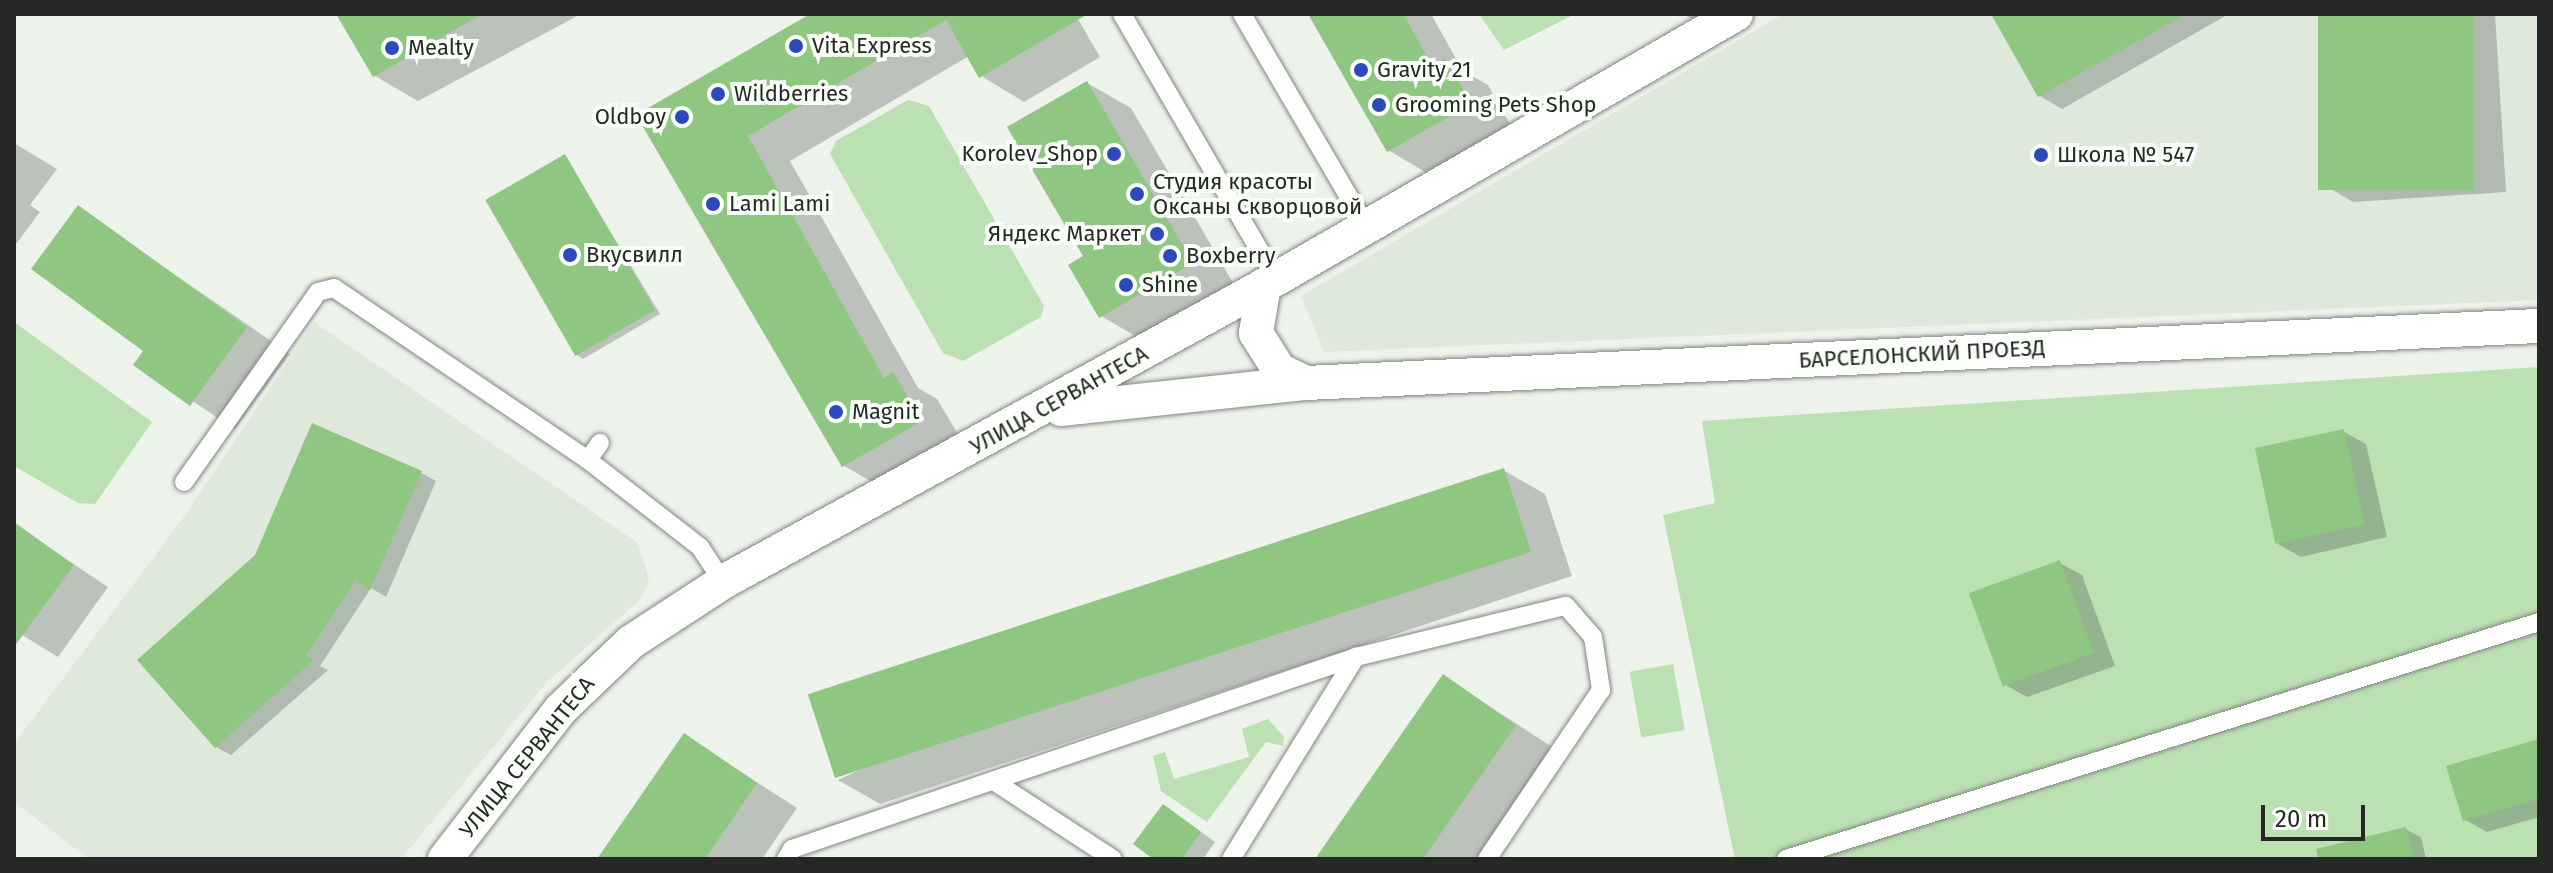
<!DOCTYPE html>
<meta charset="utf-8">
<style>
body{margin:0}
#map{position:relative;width:2553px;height:873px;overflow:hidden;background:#edf2eb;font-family:"Fira Sans",sans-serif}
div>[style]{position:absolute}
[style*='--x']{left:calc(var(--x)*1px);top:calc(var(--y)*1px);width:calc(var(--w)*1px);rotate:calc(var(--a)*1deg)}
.built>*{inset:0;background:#dee9dc}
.green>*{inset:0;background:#bbe0b2;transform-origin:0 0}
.shadow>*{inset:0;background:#0003}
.building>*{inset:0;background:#8ec682;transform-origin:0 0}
.roads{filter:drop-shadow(0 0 2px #818580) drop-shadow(0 0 2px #818580)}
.service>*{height:18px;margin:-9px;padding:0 9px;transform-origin:9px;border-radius:9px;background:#fff}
.minor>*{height:34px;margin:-17px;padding:0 17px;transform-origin:17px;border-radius:17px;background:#fff}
.dots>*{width:22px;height:22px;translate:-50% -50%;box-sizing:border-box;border:4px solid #fbfffa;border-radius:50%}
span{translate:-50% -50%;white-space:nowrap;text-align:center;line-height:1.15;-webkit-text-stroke:8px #fbfffa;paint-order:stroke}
.poi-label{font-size:22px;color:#262825}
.left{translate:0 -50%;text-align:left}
.right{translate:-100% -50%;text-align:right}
.street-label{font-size:22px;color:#262825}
.frame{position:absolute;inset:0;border:16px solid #262825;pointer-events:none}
.scale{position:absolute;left:2261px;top:805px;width:104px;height:36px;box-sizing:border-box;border:4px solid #262825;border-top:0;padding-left:10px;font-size:24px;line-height:28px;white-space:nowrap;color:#262825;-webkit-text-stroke:6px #fbfffa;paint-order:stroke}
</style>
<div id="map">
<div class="built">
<i style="clip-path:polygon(1783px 14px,2539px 14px,2539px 300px,1324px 352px,1301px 296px)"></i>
<i style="clip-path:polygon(314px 322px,638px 543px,649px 579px,642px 598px,546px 683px,401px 859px,89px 859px,14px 802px,14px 744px,181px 521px)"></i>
</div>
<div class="green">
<i style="clip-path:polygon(1479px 14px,1575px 14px,1504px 50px)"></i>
<i style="clip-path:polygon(908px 100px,929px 106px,1044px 306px,1041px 317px,963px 361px,943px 353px,830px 154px,836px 141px)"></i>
<i style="clip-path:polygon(14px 322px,152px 422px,95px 504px,78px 503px,14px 466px)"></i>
<i style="clip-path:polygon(2539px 367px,2539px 859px,1735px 859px,1663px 515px,1715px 503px,1702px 421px)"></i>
<i style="left:1673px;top:664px;width:67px;height:44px;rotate:80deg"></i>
<i style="clip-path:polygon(1268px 719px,1284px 737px,1283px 746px,1266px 742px,1207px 822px,1161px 791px,1153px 756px,1165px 752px,1174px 779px,1249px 757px,1242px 729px)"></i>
</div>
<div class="shadow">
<i style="clip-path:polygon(338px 14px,581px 14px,418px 101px,375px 76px)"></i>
<i style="clip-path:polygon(814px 14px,1075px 14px,1100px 57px,1024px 102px,981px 76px,969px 56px,790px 161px,918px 388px,937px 399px,965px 446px,888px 491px,844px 466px,639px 116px)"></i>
<i style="clip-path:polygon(1310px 14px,1431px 14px,1463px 71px,1488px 85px,1513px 129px,1432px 176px,1388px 150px)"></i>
<i style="clip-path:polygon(1683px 14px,1714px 14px,1699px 23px)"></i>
<i style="clip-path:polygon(1993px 14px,2229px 14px,2062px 109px,2040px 96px)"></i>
<i style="clip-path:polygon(2320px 14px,2495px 14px,2506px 192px,2353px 202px,2331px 189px)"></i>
<i style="clip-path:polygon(1087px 83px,1131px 108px,1236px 288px,1144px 341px,1101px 316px,1085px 257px)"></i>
<i style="clip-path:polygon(14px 143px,57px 169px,30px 205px,40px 212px,16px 244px)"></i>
<i style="clip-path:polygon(565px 156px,660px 314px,583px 359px,576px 354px)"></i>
<i style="clip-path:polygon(78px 208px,290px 354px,235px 429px,136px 364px,146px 351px)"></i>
<i style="clip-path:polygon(2344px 432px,2366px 444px,2387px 537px,2301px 557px,2278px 544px)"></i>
<i style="clip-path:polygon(1503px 470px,1545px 494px,1572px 576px,880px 804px,838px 780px)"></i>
<i style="clip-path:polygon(421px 473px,436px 481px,386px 597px,371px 588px,320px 666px,328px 670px,231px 755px,216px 747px)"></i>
<i style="clip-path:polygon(18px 527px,108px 587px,58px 657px,14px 630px)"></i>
<i style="clip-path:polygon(2060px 563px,2082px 575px,2115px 666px,2027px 697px,2004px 684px)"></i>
<i style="clip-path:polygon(1444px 677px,1557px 750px,1481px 859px,1318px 859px)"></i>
<i style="clip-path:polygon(684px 735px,797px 808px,762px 859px,599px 859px)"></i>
<i style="clip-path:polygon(2539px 741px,2539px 817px,2487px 832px,2464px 819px)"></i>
<i style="clip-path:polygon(1179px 816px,1215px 842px,1203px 859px,1157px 859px)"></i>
<i style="clip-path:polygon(2405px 829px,2421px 837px,2426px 859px,2364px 859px)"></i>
</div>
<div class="building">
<i style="clip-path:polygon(336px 14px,482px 14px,373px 77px)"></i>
<i style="clip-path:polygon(810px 14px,1088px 14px,979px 78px,946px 20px,748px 136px,884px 378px,893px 372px,922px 421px,842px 467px,636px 115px)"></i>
<i style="clip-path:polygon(1308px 14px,1403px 14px,1432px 65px,1445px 58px,1471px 104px,1387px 152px)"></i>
<i style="clip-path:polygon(1991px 14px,2186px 14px,2038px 97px)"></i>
<i style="left:2318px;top:14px;width:156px;height:176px"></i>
<i style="clip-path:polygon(1087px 81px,1193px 263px,1099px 318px,1068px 265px,1083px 256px,1007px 127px)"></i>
<i style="left:565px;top:154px;width:180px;height:92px;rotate:60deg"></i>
<i style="clip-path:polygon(78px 205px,247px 327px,190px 406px,133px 365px,143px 351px,31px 269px)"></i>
<i style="clip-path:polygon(312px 423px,422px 471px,370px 590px,355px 581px,306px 656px,314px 660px,215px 748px,137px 660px,255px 555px)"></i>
<i style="left:2344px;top:429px;width:98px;height:91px;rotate:78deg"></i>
<i style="left:1504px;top:468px;width:88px;height:732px;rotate:72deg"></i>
<i style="clip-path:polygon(14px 522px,74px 565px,14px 647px)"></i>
<i style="left:2060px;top:560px;width:99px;height:97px;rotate:70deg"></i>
<i style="clip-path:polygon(1443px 674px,1516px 725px,1423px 859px,1315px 859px)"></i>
<i style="clip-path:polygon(684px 733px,757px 783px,705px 859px,597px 859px)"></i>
<i style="clip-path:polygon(2539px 739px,2539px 799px,2463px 821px,2446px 766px)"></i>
<i style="clip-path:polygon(1163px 804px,1201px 832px,1182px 859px,1153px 859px,1133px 844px)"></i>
<i style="clip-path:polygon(2406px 827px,2414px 859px,2318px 859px,2316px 849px)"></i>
</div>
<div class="roads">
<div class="service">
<i style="--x:1122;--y:14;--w:306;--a:59.8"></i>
<i style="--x:1242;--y:14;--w:246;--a:59.7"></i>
<i style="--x:588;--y:460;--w:21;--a:-55"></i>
<i style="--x:184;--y:482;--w:232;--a:-54.8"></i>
<i style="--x:318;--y:292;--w:16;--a:-14"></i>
<i style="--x:334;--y:288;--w:307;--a:34.1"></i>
<i style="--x:588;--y:460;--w:142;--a:37.8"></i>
<i style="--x:700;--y:547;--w:42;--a:56.7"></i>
<i style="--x:998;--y:784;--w:137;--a:33.1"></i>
<i style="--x:786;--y:859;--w:12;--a:-59"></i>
<i style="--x:792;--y:849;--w:596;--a:-18.8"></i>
<i style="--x:1356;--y:657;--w:216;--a:-13.7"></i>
<i style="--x:1566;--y:606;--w:41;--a:48.9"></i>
<i style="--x:1593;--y:637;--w:54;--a:81.4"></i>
<i style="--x:1601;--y:690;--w:204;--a:124"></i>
<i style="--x:1231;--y:859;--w:238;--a:-58.3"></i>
<i style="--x:1786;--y:859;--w:789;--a:-17.47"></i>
</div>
<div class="minor">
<i style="--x:1264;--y:285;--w:49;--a:99.5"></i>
<i style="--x:1256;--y:333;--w:44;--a:58.1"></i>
<i style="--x:1279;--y:370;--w:30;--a:26"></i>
<i style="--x:1061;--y:409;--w:246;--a:-6.1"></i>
<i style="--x:1306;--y:383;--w:1234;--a:-2.65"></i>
<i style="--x:445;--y:859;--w:188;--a:-52.3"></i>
<i style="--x:560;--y:710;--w:98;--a:-43.8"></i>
<i style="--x:631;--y:642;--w:110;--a:-33.1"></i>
<i style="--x:723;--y:582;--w:631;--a:-28.72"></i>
<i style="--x:1276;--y:279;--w:531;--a:-29.95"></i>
</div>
</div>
<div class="dots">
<i style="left:796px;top:46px;background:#2c4aba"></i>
<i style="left:392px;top:48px;background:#2c4aba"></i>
<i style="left:1361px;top:70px;background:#2c4aba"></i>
<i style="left:718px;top:94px;background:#2c4aba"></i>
<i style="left:1379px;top:105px;background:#2c4aba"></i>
<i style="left:682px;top:117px;background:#2c4aba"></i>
<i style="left:1114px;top:154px;background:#2c4aba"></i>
<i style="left:2041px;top:155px;background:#2c4aba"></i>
<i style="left:1137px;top:194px;background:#2c4aba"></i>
<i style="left:713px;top:204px;background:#2c4aba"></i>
<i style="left:1157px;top:234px;background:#2c4aba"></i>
<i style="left:570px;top:255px;background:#2c4aba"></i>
<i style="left:1170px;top:256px;background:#2c4aba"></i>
<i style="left:1126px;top:285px;background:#2c4aba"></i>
<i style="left:836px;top:412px;background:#2c4aba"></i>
</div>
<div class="poi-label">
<span class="left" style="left:812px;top:46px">Vita Express</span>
<span class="left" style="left:408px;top:48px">Mealty</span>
<span class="left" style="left:1377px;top:70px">Gravity 21</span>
<span class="left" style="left:734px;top:94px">Wildberries</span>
<span class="left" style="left:1395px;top:105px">Grooming Pets Shop</span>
<span class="right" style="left:666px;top:117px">Oldboy</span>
<span class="right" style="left:1098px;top:154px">Korolev_Shop</span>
<span class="left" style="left:2057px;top:155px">Школа № 547</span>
<span class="left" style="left:1153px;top:194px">Студия красоты<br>Оксаны Скворцовой</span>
<span class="left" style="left:729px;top:204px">Lami Lami</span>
<span class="right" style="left:1141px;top:234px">Яндекс Маркет</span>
<span class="left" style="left:586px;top:255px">Вкусвилл</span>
<span class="left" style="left:1186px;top:256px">Boxberry</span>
<span class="left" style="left:1142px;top:285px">Shine</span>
<span class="left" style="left:852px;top:412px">Magnit</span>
</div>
<div class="street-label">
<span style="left:1922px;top:354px;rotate:-3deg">БАРСЕЛОНСКИЙ ПРОЕЗД</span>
<span style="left:1059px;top:400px;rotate:-29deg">УЛИЦА СЕРВАНТЕСА</span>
<span style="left:527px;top:757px;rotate:-51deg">УЛИЦА СЕРВАНТЕСА</span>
</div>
<div class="frame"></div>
<div class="scale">20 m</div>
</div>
